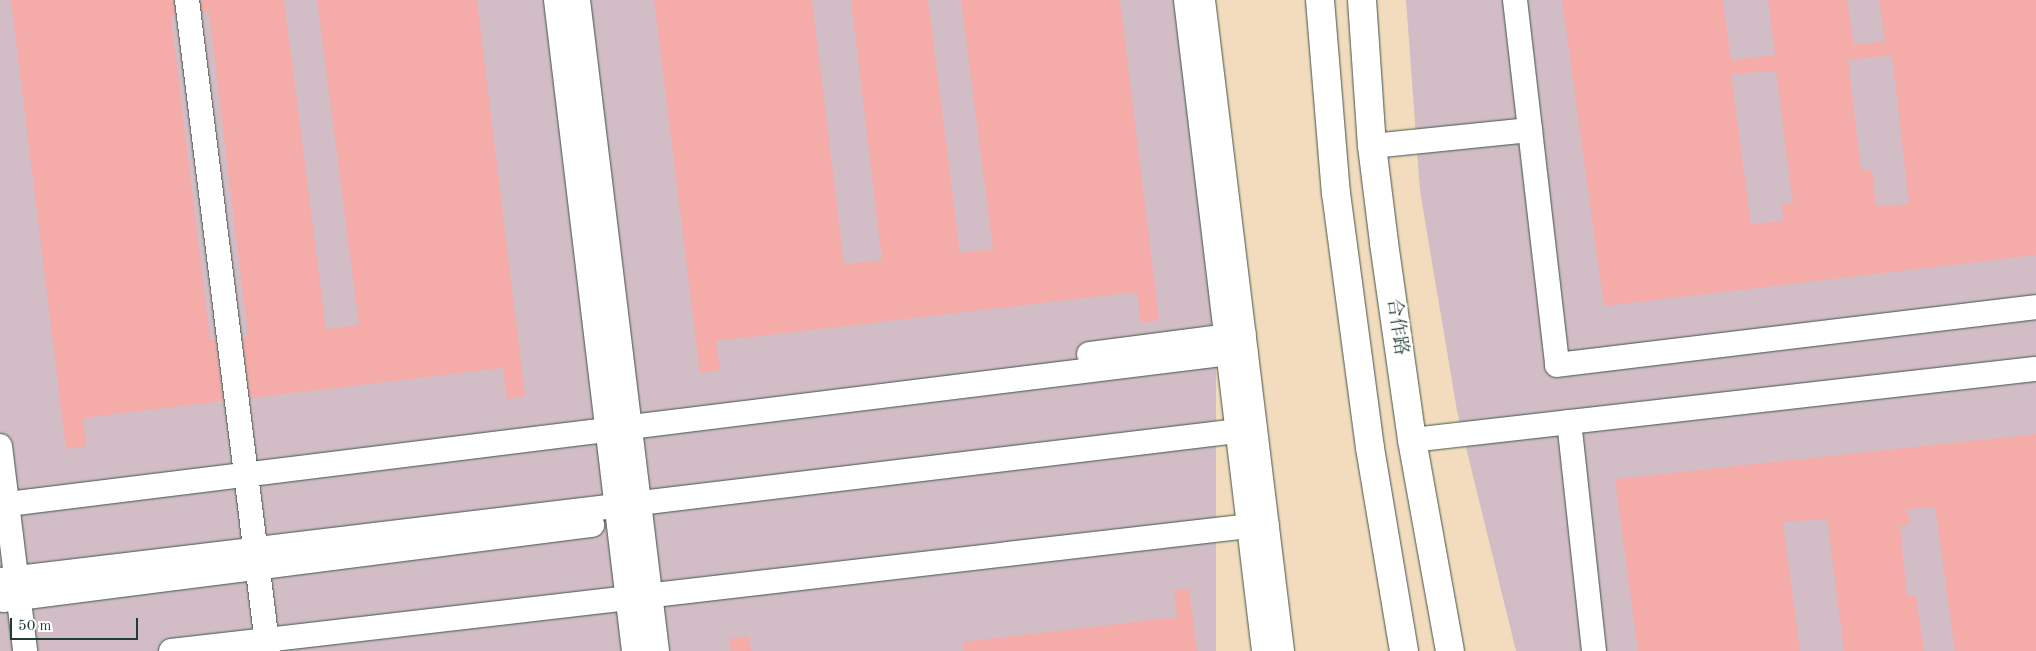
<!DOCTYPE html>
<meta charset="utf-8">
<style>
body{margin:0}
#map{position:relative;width:2036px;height:651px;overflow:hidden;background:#f3dcbe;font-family:"Old Standard TT","Noto Serif SC",serif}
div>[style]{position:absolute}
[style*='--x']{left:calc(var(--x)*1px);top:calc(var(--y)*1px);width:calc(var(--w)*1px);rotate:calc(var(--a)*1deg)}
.industrial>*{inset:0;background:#d2bdc6;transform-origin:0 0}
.building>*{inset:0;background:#f5aba7}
.roads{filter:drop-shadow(0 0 1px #3f5549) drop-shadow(0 0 1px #3f5549)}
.minor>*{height:24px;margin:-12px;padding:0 12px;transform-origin:12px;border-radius:12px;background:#fff}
.major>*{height:28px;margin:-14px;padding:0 14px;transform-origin:14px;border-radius:14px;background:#fff}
span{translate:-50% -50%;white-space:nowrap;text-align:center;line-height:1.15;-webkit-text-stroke:4.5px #fff;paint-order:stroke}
.street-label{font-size:19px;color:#1f3d34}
.scale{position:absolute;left:10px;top:618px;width:128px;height:22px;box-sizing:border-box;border:2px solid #1f3d34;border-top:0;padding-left:6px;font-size:15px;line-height:18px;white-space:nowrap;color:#1f3d34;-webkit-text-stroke:4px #fff;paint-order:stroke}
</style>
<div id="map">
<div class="industrial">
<i style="left:0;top:0;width:1216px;height:651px"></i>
<i style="clip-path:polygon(1406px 0,2036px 0,2036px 651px,1516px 651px,1457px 411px,1420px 191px)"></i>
</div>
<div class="building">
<i style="clip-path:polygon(11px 0,174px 0,175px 16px,171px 17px,210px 340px,215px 340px,223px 401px,83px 418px,86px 446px,66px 449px)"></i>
<i style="clip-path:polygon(201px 0,284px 0,326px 329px,359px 325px,317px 0,477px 0,525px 396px,507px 399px,503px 368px,250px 398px,243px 337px,248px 336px,209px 12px,202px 13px)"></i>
<i style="clip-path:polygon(654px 0,812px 0,844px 264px,882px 260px,851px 0,928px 0,960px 253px,993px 249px,961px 0,1120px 0,1159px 320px,1141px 323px,1137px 292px,716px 341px,720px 370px,700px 373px)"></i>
<i style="clip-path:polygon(evenodd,1562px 0,1723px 0,1731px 60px,1775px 55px,1768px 0,1847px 0,1854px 45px,1885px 41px,1879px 0,2036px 0,2036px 255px,1604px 306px,1562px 0,1892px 55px,1909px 204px,1876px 206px,1872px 171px,1861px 170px,1848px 60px,1892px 55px,1562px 0,1776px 71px,1793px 204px,1782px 204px,1783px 221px,1751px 224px,1731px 74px,1776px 71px)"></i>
<i style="clip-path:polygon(2036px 434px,2036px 651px,1955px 651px,1935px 507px,1907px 509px,1910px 524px,1900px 526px,1907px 596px,1916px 596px,1924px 651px,1844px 651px,1827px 519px,1783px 522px,1800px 651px,1638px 651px,1615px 479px)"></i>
<i style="clip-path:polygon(1189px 589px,1197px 651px,964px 651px,963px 642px,1177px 617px,1174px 590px)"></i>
<i style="clip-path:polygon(749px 636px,751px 651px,731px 651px,729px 639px)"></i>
</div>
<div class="roads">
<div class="minor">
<i style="--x:187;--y:0;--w:656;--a:82.91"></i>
<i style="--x:556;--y:0;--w:656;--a:83.17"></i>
<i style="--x:578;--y:0;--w:656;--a:83.08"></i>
<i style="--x:1186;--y:0;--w:656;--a:83.17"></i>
<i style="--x:1203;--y:0;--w:656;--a:83.08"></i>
<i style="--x:1515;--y:0;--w:367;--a:83.4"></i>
<i style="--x:1557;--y:365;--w:482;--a:-6.9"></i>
<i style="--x:1372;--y:146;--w:159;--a:-5.8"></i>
<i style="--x:1089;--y:354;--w:156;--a:-7.4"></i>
<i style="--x:1412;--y:440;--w:158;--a:-6.5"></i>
<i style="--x:0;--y:446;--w:207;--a:83"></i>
<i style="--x:0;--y:505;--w:1255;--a:-7.05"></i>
<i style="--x:1;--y:580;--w:1263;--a:-6.87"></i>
<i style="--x:3;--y:600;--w:594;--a:-7.26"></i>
<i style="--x:171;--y:651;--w:1103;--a:-6.61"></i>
<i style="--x:1594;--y:651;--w:230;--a:-96.2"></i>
<i style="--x:1569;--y:422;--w:470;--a:-6.5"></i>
</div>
<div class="major">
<i style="--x:1320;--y:0;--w:194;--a:85.3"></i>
<i style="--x:1336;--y:193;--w:257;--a:82.4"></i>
<i style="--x:1370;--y:448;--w:206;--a:80.5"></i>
<i style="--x:1362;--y:0;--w:146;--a:86.1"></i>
<i style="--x:1372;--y:146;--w:98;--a:82.9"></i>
<i style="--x:1384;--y:243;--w:199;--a:81.9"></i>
<i style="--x:1412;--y:440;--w:214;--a:79.8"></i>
</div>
</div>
<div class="street-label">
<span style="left:1396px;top:327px;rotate:82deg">合作路</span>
</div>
<div class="scale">50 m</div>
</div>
